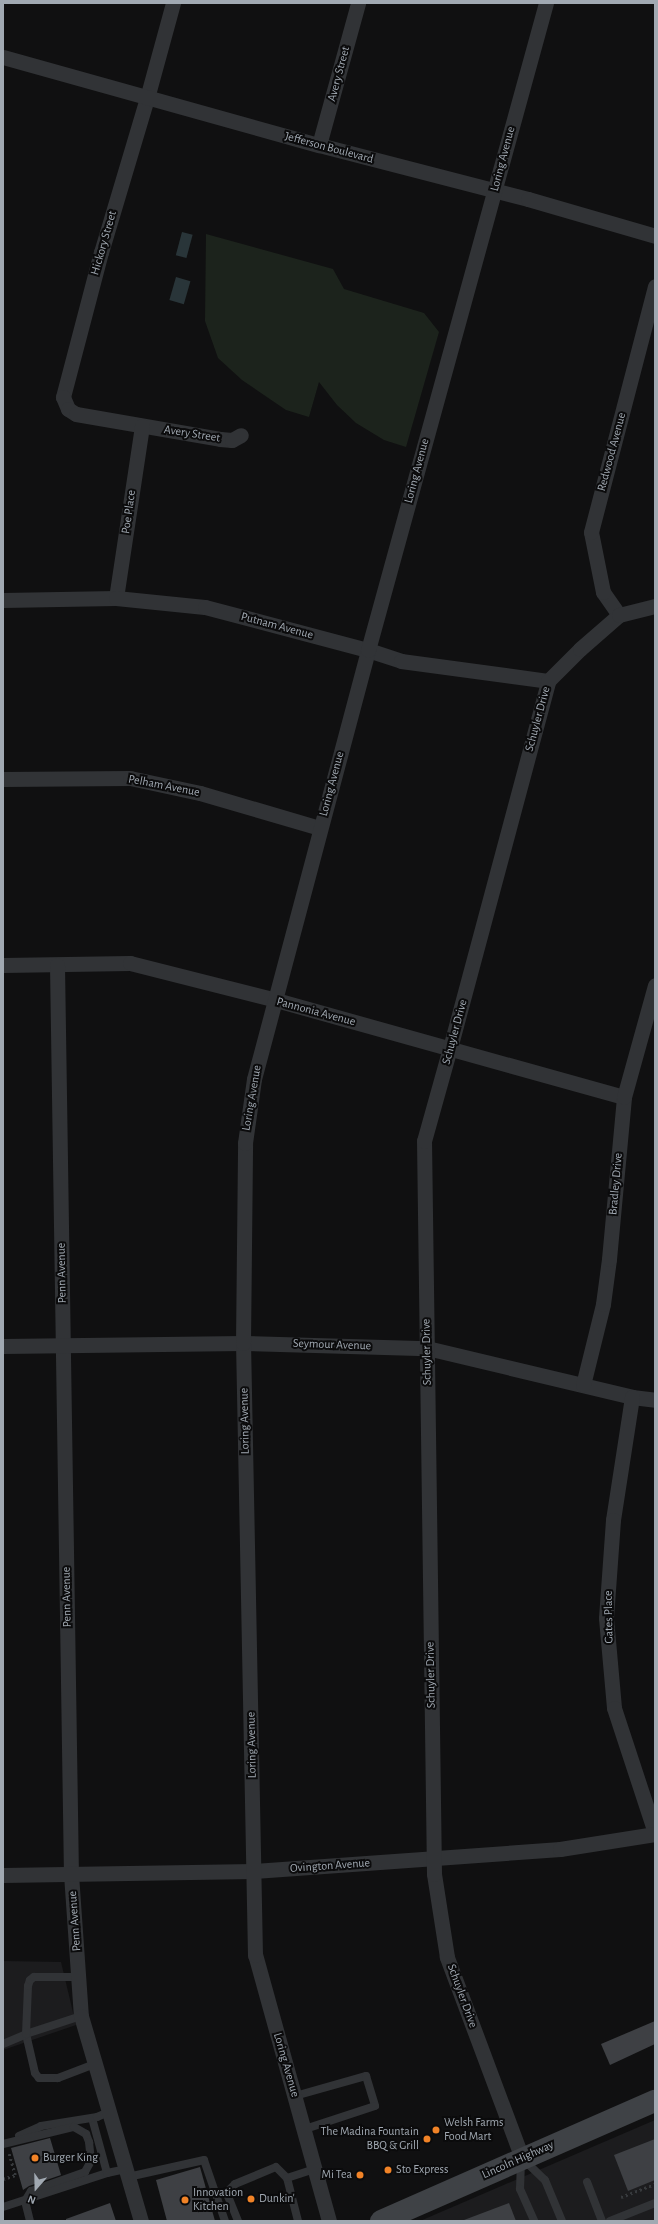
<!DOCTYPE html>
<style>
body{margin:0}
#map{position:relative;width:658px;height:2224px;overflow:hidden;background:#101011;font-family:"Alegreya Sans",sans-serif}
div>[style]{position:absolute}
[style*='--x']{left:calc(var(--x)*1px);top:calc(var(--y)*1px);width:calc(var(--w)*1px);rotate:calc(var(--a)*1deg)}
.built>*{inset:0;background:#1c1c1e}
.green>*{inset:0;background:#1c231c}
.water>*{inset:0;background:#293539;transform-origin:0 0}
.building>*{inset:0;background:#3e4044}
.path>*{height:2.5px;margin-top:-1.25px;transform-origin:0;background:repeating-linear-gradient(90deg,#373a3d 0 2px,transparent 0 5px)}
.lane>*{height:8px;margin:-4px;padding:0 4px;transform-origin:4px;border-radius:4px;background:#313336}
.street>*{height:15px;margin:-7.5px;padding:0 7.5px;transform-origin:7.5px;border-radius:7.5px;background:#313336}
.secondary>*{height:22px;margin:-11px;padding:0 11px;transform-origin:11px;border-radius:11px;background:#3f4246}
.dots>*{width:11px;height:11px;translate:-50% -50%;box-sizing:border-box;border:2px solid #0b0b0c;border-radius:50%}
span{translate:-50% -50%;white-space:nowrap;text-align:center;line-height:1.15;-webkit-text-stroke:4px #0b0b0c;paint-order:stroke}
.street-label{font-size:12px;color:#a1a9b2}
.poi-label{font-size:12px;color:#a1a9b2}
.left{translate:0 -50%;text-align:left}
.right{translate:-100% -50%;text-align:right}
.frame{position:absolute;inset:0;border:4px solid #a1a9b2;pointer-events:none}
.north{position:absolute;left:16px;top:2168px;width:40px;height:40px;-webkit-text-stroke:3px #0b0b0c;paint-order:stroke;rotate:200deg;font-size:11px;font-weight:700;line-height:16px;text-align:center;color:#a1a9b2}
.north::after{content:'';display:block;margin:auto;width:14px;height:18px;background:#a1a9b2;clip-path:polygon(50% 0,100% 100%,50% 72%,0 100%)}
</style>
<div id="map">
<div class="built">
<i style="clip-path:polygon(3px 1961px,61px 1962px,76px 2025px,3px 2050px)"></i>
<i style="clip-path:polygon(655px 2120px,655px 2221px,420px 2221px)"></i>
</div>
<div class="green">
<i style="clip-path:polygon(206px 234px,333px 269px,344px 289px,424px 313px,439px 332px,406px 447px,384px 440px,356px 423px,337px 405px,319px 382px,309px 417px,286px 410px,242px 380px,218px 358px,205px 321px)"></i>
</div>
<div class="water">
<i style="left:182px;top:232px;width:11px;height:24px;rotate:15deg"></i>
<i style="left:176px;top:277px;width:15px;height:24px;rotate:16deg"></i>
</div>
<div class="building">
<i style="clip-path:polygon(655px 2021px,655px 2044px,610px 2065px,601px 2044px)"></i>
<i style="clip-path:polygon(50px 2138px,61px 2175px,29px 2186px,23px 2190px,11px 2148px)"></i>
<i style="clip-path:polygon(655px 2139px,655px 2180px,628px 2191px,614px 2155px)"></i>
<i style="clip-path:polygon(200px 2167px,215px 2221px,167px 2221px,156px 2180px)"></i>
<i style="clip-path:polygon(110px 2203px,116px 2221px,66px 2221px,66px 2219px)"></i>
<i style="clip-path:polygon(509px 2203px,516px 2221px,464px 2221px,464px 2220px)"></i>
</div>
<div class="path">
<i style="--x:3;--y:2179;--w:13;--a:-18"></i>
<i style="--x:15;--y:2175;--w:22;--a:-106"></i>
<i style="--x:621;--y:2197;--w:36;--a:-21"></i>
</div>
<div class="lane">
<i style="--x:81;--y:2016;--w:58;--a:161.9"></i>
<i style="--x:26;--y:2034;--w:40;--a:77"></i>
<i style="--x:35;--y:2073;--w:6;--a:51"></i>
<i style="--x:39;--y:2078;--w:19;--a:0"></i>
<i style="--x:58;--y:2078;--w:40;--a:-21"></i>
<i style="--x:3;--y:2044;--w:25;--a:-23"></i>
<i style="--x:26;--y:2034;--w:48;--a:-87.6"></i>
<i style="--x:28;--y:1986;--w:6;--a:-72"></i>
<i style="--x:30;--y:1980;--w:5;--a:-37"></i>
<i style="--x:34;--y:1977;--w:44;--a:0"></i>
<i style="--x:295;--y:2096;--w:74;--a:-15.7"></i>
<i style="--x:366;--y:2076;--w:31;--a:73"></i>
<i style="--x:375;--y:2106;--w:74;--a:161.8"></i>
<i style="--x:92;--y:2118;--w:57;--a:74.7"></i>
<i style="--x:19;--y:2136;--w:24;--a:-24"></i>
<i style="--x:41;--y:2126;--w:57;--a:-9.1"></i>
<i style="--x:97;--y:2117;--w:13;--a:-23"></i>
<i style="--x:3;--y:2144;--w:73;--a:-13.5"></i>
<i style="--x:74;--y:2127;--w:14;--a:30"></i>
<i style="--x:86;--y:2134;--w:9;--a:69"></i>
<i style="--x:89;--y:2142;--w:19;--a:84"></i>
<i style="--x:91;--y:2161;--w:13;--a:119"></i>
<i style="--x:85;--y:2172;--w:57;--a:160.6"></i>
<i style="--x:31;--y:2191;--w:12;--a:121"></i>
<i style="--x:25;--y:2201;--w:21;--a:76"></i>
<i style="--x:524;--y:2160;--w:29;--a:44"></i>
<i style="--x:545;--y:2180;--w:44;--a:67.5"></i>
<i style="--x:521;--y:2161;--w:28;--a:92"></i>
<i style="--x:520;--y:2189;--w:35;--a:66"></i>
<i style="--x:128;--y:2177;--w:78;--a:-12.6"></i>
<i style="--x:204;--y:2160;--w:65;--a:71"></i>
<i style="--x:587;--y:2182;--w:42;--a:69"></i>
<i style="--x:3;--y:2207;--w:109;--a:-18.1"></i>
<i style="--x:107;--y:2173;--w:19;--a:-12"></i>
<i style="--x:238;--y:2221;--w:27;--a:-112"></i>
<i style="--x:228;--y:2196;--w:6;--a:-81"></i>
<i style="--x:229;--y:2190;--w:8;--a:-45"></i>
<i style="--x:235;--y:2184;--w:44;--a:-22.5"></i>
<i style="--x:276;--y:2167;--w:16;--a:45"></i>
<i style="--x:298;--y:2221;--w:44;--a:-104.3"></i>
<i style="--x:287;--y:2178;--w:29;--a:-18"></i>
<i style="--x:610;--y:2221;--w:48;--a:-21.8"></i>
</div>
<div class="street">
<i style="--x:173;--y:3;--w:98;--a:105.3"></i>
<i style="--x:147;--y:98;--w:161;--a:106.6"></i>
<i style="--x:101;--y:252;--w:150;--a:104.7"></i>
<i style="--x:63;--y:397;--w:13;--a:67"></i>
<i style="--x:68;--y:409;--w:9;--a:32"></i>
<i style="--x:76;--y:414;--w:146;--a:9.8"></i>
<i style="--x:220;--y:439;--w:12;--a:5"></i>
<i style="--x:232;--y:440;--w:10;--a:-29"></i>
<i style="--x:3;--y:57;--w:328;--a:15.6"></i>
<i style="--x:319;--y:145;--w:216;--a:14.5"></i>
<i style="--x:528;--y:199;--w:132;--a:16.2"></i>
<i style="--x:319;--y:145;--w:147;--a:-74.6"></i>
<i style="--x:116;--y:598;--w:174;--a:-81.4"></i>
<i style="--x:3;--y:600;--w:113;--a:-1"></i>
<i style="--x:116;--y:598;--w:89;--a:5.8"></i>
<i style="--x:205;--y:607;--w:169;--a:14.8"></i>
<i style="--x:368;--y:650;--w:35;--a:18"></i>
<i style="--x:401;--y:661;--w:148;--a:7.7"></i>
<i style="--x:619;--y:615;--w:28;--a:-125"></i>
<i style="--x:603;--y:592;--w:61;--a:-101.3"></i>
<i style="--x:591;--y:532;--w:254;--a:-75.4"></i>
<i style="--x:3;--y:779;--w:127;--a:-0.5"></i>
<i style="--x:130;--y:778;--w:72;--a:12.1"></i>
<i style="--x:200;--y:793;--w:125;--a:16.3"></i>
<i style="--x:3;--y:965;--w:127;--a:-0.9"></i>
<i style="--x:130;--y:963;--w:151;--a:14.2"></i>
<i style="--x:276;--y:1000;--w:361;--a:15.6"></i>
<i style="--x:57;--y:965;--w:909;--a:89.12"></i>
<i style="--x:71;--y:1874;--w:142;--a:86"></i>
<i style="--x:81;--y:2016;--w:214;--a:73.7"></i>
<i style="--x:3;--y:1346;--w:240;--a:-0.7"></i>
<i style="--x:243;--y:1343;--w:184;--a:1.6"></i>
<i style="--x:427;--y:1348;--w:211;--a:13.4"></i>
<i style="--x:632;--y:1397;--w:23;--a:7"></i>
<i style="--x:583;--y:1385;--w:83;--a:-76.1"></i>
<i style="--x:603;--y:1304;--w:45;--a:-82.4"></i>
<i style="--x:609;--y:1259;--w:163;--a:-84.7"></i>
<i style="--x:624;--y:1097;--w:116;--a:-74.5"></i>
<i style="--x:632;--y:1397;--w:124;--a:98.8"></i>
<i style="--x:613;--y:1520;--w:98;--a:94.1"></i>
<i style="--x:606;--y:1618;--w:90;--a:84.9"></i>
<i style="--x:614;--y:1708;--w:132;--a:71.8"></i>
<i style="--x:3;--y:1875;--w:251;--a:-0.9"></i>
<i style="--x:254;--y:1871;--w:307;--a:-4.1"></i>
<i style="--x:560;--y:1849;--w:96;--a:-9"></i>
<i style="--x:522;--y:2158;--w:215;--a:-110.5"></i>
<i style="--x:447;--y:1957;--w:84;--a:-98.9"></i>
<i style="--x:434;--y:1874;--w:733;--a:-90.78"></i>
<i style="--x:424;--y:1141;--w:97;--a:-74.4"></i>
<i style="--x:450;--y:1048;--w:380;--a:-75"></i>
<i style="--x:548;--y:681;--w:45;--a:-45"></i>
<i style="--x:580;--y:649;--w:52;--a:-41.1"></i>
<i style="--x:619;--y:615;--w:37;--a:-14"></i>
<i style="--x:329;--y:2221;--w:276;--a:-105.5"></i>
<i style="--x:255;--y:1955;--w:612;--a:-91.12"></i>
<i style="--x:243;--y:1343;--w:200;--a:-89.4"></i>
<i style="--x:245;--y:1143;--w:65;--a:-82"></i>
<i style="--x:254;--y:1079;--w:444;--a:-75.1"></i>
<i style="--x:368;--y:650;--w:671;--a:-74.62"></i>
</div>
<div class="secondary">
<i style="--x:381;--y:2221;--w:299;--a:-23.7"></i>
</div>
<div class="dots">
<i style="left:436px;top:2130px;background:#f18327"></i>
<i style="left:427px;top:2139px;background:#f18327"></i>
<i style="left:35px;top:2158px;background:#f18327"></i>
<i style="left:388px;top:2170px;background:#f18327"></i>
<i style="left:360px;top:2175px;background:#f18327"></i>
<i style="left:251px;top:2199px;background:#f18327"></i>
<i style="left:185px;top:2200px;background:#f18327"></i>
</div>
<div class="street-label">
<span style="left:339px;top:74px;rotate:-75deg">Avery Street</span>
<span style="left:329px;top:148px;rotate:15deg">Jefferson Boulevard</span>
<span style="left:503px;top:159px;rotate:-75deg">Loring Avenue</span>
<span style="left:104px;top:243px;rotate:-74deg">Hickory Street</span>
<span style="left:192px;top:434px;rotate:9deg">Avery Street</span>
<span style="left:612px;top:452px;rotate:-75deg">Redwood Avenue</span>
<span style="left:417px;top:471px;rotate:-75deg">Loring Avenue</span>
<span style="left:129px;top:512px;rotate:-82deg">Poe Place</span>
<span style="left:277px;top:626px;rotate:15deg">Putnam Avenue</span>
<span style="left:538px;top:719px;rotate:-75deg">Schuyler Drive</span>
<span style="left:332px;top:784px;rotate:-75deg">Loring Avenue</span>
<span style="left:164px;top:786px;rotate:11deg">Pelham Avenue</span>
<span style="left:316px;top:1012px;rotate:15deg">Pannonia Avenue</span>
<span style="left:455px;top:1032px;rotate:-75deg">Schuyler Drive</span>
<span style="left:252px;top:1098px;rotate:-80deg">Loring Avenue</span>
<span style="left:616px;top:1184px;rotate:-85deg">Bradley Drive</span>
<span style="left:62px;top:1273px;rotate:-91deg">Penn Avenue</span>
<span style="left:332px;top:1345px;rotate:2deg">Seymour Avenue</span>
<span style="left:427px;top:1352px;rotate:-91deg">Schuyler Drive</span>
<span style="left:245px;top:1421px;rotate:-91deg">Loring Avenue</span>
<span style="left:67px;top:1597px;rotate:-91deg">Penn Avenue</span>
<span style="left:609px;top:1617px;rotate:-91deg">Gates Place</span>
<span style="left:431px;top:1675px;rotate:-91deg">Schuyler Drive</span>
<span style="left:252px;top:1745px;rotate:-91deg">Loring Avenue</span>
<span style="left:330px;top:1866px;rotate:-4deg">Ovington Avenue</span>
<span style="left:75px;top:1921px;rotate:-94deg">Penn Avenue</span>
<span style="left:462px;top:1996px;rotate:70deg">Schuyler Drive</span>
<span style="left:286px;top:2065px;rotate:74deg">Loring Avenue</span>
<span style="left:518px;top:2160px;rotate:-24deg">Lincoln Highway</span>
</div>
<div class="poi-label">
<span class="left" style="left:444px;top:2130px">Welsh Farms<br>Food Mart</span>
<span class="right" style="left:419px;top:2139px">The Madina Fountain<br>BBQ &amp; Grill</span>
<span class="left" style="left:43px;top:2158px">Burger King</span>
<span class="left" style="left:396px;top:2170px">Sto Express</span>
<span class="right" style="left:352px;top:2175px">Mi Tea</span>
<span class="left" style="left:193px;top:2200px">Innovation<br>Kitchen</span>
<span class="left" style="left:259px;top:2199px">Dunkin'</span>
</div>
<div class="frame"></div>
<div class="north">N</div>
</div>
